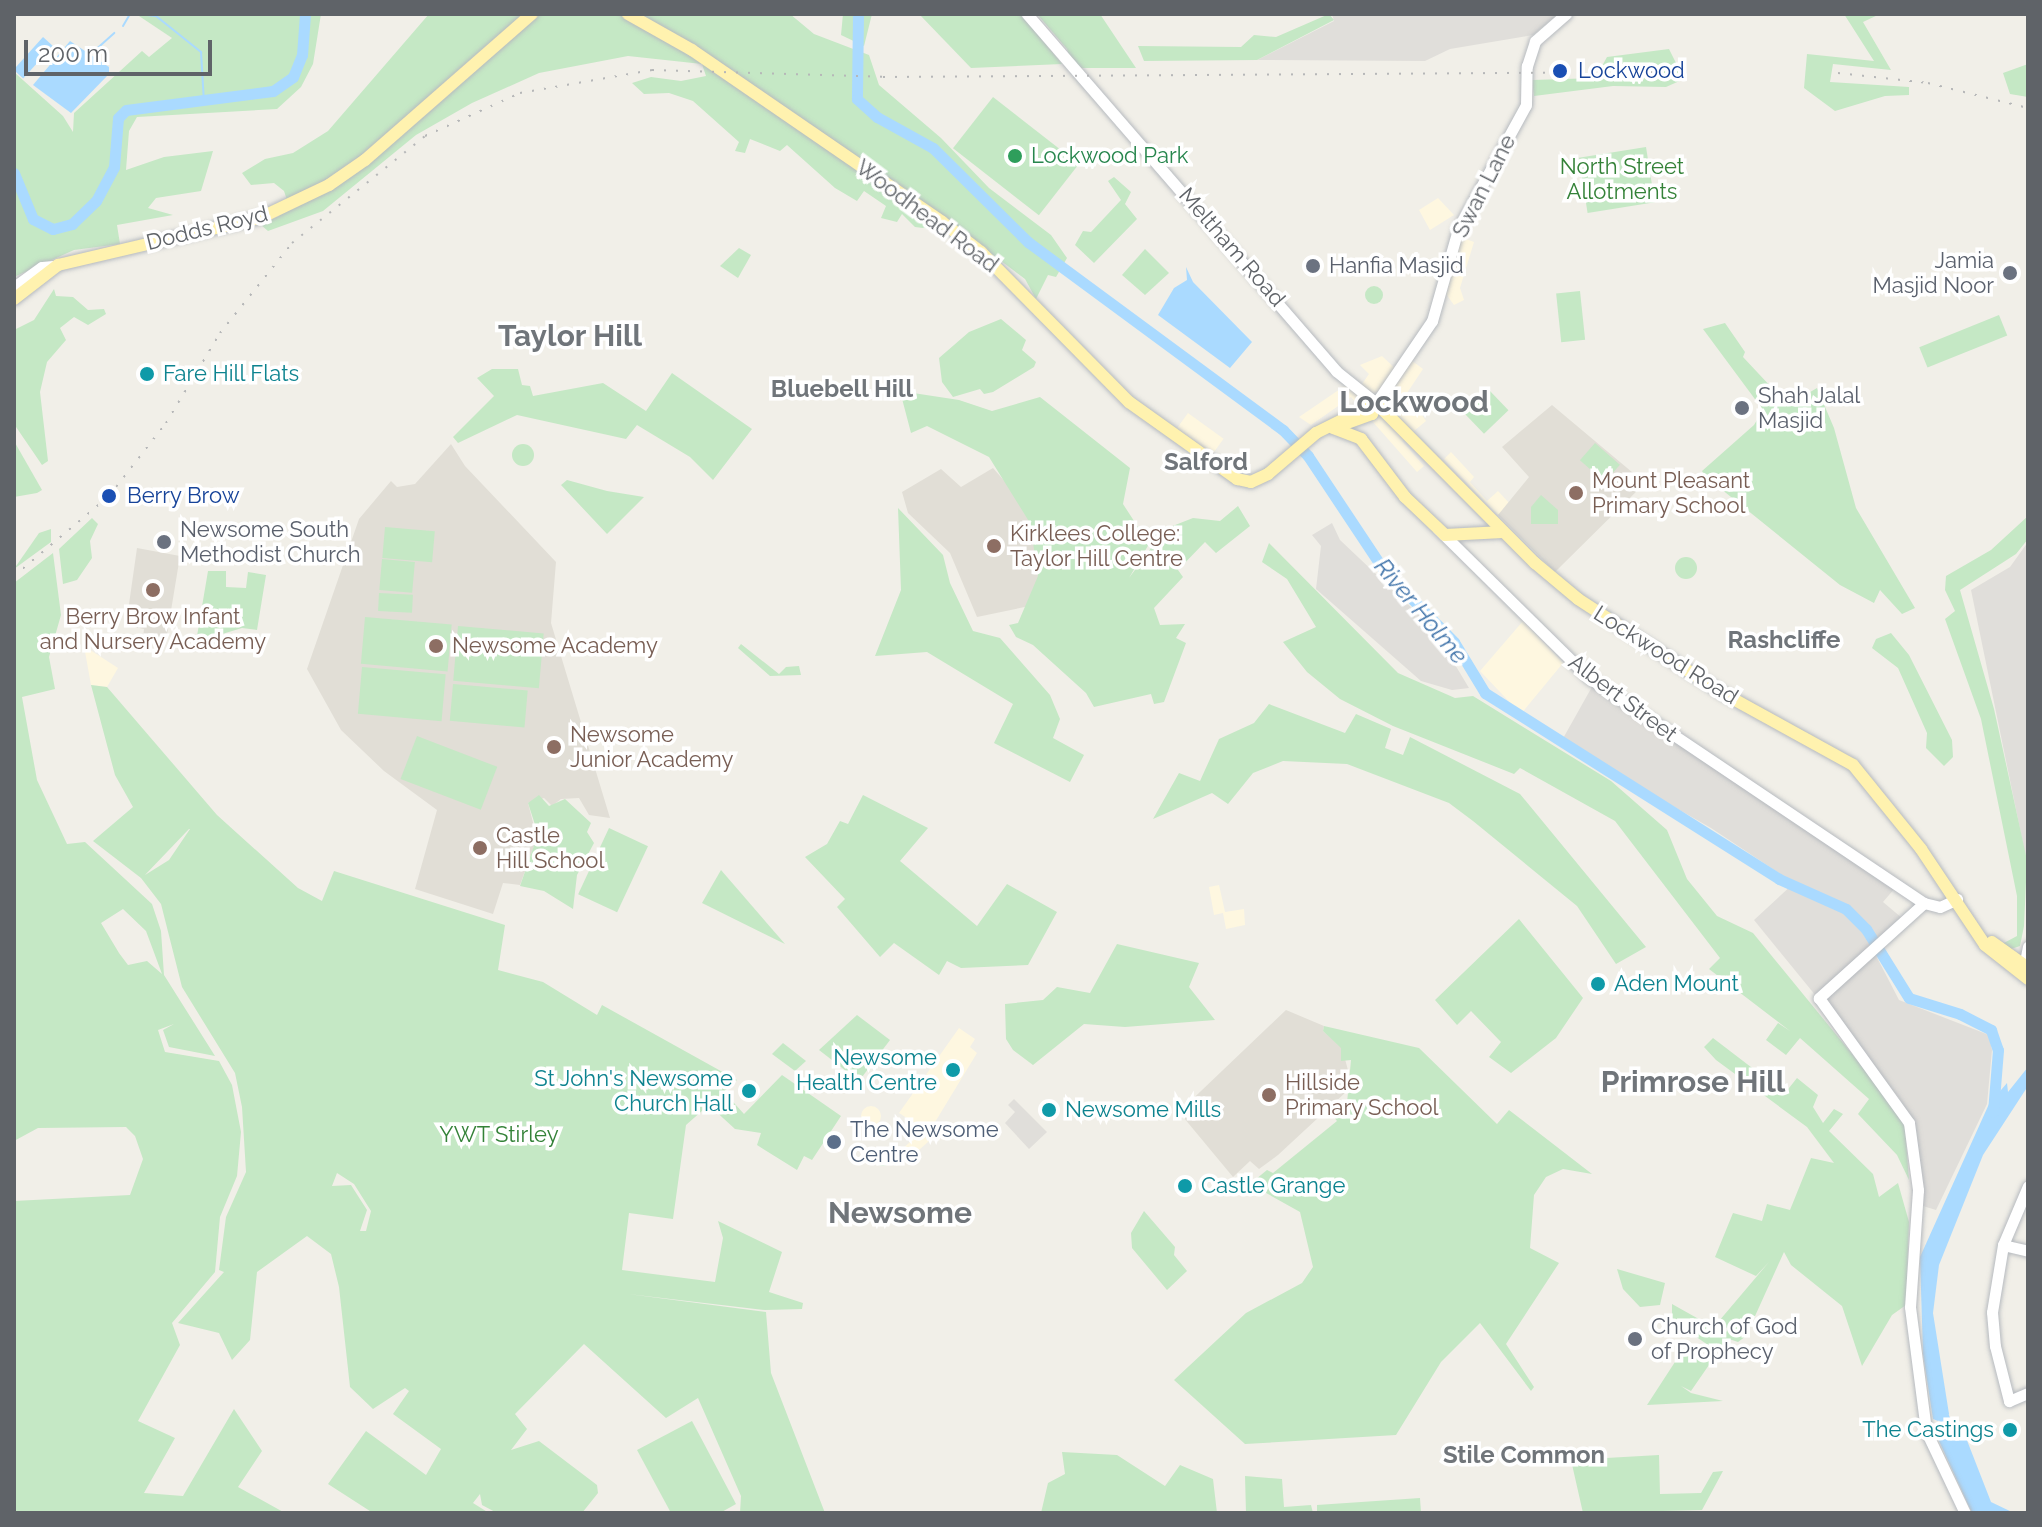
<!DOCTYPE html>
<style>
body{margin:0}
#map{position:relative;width:2042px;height:1527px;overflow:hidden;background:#f1efe8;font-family:Raleway,sans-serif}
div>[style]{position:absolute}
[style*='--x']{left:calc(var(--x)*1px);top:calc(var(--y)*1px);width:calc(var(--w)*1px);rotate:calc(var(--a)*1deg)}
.commercial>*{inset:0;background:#fef7e0;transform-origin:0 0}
.round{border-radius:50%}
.industrial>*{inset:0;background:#e0deda}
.education>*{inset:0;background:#e1ded6}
.green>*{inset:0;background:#c5e8c5;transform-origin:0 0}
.water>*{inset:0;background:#aadaff;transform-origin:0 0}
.stream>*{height:2px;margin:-1px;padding:0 1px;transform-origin:1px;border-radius:1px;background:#aadaff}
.river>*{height:11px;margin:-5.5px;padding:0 5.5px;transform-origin:5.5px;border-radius:5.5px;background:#aadaff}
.roads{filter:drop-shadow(0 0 2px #b6babf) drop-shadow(0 0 2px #b6babf)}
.secondary>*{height:11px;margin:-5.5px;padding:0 5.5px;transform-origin:5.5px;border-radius:5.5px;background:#fff}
.primary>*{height:12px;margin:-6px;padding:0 6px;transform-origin:6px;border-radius:6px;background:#fff2af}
.rail>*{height:2px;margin-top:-1px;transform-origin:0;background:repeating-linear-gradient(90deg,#b6b7b8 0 2px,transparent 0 12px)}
.dots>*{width:22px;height:22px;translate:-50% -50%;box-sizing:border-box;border:4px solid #fff;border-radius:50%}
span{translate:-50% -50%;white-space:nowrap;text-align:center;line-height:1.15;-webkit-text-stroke:7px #fff;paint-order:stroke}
.transit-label{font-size:22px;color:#164399}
.left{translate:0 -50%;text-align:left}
.leisure-label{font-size:22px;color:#27864d}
.park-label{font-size:22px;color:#348238}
.street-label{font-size:22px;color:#5f6368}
.worship-label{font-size:22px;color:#5b616d}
.right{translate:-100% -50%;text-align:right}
.culture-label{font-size:22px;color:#0d838f}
.education-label{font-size:22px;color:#785e54}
.service-label{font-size:22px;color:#4e5e75}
.neighbourhood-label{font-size:24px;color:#70757a;font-weight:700}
.water-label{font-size:24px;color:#4174aa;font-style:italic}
.district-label{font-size:30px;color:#70757a;font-weight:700}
.frame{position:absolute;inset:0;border:16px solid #5f6368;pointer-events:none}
.scale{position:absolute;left:24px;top:40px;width:188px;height:36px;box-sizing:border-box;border:4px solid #5f6368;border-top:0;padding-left:10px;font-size:24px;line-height:28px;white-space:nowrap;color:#5f6368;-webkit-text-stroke:6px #fff;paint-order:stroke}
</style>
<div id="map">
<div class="commercial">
<i style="clip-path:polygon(1438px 198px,1454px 215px,1430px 230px,1419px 210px)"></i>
<i style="clip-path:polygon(1460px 237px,1474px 242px,1460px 288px,1464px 300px,1454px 305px,1446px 294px)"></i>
<i style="clip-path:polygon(1382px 356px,1401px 374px,1411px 360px,1423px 369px,1407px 393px,1426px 421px,1402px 441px,1424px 466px,1417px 472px,1351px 397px,1311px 425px,1299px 417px,1346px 385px,1362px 384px,1369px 374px,1360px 365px)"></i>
<i style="left:1188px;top:413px;width:44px;height:22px;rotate:36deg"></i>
<i style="clip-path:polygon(1451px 452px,1474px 477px,1470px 482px,1487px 501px,1498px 491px,1511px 505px,1498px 515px,1444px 459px)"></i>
<i style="clip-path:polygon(1523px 621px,1563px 663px,1521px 714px,1480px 671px)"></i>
<i style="clip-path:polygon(84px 646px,118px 668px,107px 687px,91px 685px)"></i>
<i style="clip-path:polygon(1219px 885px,1225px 912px,1244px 909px,1245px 925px,1226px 929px,1223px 913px,1214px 915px,1209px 887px)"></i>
<i style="clip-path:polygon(959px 1028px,975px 1039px,970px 1047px,977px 1053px,929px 1132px,899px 1113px)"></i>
<i class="round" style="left:861px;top:1106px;width:20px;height:20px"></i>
<i style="left:921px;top:1132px;width:12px;height:26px;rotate:48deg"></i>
</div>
<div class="industrial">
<i style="clip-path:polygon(1332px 14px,1558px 14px,1533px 35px,1450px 49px,1425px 61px,1257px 60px,1334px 21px)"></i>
<i style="clip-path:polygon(1332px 523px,1340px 540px,1433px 628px,1469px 688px,1452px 690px,1421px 681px,1316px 589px,1321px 546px,1312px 535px)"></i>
<i style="clip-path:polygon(2028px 542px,2028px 868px,1971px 590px,2010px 567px)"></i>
<i style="clip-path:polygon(1593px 685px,1895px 888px,1883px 902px,1902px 918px,1870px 944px,1899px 1000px,1989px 1035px,1992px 1050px,1987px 1104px,1936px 1210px,1923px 1206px,1916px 1132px,1900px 1099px,1754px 920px,1794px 883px,1711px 828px,1561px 742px)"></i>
<i style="clip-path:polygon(1014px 1099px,1047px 1132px,1029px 1149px,1005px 1123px,1015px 1112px,1008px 1105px)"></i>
</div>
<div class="education">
<i style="clip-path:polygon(1552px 405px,1645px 483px,1555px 572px,1498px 515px,1529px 477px,1502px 447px)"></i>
<i style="clip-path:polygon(451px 444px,465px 466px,556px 562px,551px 623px,610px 818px,589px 815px,579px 798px,561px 799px,552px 806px,544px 798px,528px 803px,537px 838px,520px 885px,503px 883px,493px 914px,415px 889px,437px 810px,384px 771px,341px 730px,307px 669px,359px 519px,391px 481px,397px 487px,415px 484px)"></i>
<i style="clip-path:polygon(993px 468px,1029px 509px,1044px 603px,977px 617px,950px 553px,908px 513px,902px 492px,941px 469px,961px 487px)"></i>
<i style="clip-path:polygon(137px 548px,180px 556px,166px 641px,143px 638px,144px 629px,126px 625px)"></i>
<i style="clip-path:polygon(1286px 1010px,1324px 1026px,1323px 1031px,1342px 1048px,1349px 1074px,1346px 1092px,1278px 1155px,1259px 1169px,1250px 1161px,1233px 1177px,1179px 1112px)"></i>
</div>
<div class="green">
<i style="clip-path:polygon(136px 14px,321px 14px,313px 64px,301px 87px,277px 109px,137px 117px,129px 131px,126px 170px,164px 157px,213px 151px,201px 191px,156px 198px,148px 208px,173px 215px,117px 225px,120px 244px,74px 250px,14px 277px,14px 72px,63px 116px,73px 132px,74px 113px,142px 51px,149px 57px,172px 38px)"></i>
<i style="clip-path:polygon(429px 14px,790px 14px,814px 34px,869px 55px,879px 85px,941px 138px,989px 188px,1051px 235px,1067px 258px,1056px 277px,1048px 275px,1036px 299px,1025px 279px,964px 233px,915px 227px,902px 214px,897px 222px,881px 218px,886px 206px,864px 191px,857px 201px,835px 188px,787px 145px,780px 151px,750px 139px,745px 153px,735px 151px,739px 142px,693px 101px,669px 93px,644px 94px,632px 83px,651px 77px,681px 81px,706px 76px,702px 64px,628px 56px,539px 73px,472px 103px,416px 135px,323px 211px,268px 231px,261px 225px,279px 216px,287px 200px,284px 191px,274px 183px,251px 185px,242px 173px,265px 159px,293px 153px,328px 131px)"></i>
<i style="clip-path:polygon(843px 14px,872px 14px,864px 46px,841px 35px)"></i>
<i style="clip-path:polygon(919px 14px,1021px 14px,1062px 64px,971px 68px)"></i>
<i style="clip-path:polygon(1037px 14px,1100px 14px,1136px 68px,1073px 68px,1067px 49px)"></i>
<i style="clip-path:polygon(1329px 14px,1334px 20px,1257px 60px,1144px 61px,1138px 46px,1241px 47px,1254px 35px,1276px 37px)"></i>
<i style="clip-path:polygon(1844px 14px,1880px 14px,1863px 22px,1891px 70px,1833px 64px,1830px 82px,1909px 87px,1909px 95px,1885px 96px,1835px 111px,1804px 88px,1807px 54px,1874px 61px)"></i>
<i style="clip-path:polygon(1669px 49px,1684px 79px,1666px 87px,1613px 86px,1534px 96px,1532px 80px,1661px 76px,1655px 65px,1602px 66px,1607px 57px)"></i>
<i style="clip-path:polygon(2028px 64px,2028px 97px,2010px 94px,2003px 73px)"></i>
<i style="left:993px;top:97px;width:109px;height:65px;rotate:38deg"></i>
<i style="left:1646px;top:147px;width:56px;height:68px;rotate:81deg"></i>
<i style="clip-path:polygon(1114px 177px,1131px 192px,1125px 204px,1137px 219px,1094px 263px,1075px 245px,1083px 231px,1091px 232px,1121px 200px,1108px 181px)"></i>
<i style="clip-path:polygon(739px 248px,751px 255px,738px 278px,720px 266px)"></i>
<i style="clip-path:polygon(1145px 249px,1169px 273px,1145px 295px,1122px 275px)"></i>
<i class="round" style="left:1365px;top:286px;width:18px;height:18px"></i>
<i style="clip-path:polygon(54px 289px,56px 296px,73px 297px,88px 310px,104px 309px,106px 314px,88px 325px,74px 317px,60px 328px,66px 340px,47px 362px,40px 392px,48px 461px,42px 465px,14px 424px,14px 330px,34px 320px)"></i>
<i style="left:1580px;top:291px;width:49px;height:24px;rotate:84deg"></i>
<i style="left:1999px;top:315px;width:22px;height:86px;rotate:68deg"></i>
<i style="clip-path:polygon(1001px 319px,1026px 340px,1022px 350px,1036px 362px,1034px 367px,993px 392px,984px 394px,980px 389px,953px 397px,942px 382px,939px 358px,969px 332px)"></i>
<i style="clip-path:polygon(1725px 323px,1745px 352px,1743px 357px,1788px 405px,1817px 388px,1834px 428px,1856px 508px,1915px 608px,1902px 614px,1880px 590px,1874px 603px,1840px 585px,1705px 476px,1702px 471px,1754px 425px,1763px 410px,1703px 329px)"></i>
<i style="clip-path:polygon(492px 369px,518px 369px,522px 385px,530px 386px,533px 396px,603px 383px,646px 411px,672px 373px,752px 429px,713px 480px,690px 457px,637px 425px,626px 439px,517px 415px,458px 443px,453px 437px,494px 396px,477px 378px)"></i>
<i style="left:1489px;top:390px;width:28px;height:34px;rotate:46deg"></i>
<i style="clip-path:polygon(900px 391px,959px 400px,992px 411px,1040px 397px,1130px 468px,1123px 504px,1149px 544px,1129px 578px,1165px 529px,1193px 518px,1220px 521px,1238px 506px,1250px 526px,1216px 553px,1205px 542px,1178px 570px,1183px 577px,1154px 608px,1160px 625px,1185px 624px,1176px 638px,1186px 643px,1164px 702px,1154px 704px,1151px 694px,1094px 707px,1086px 693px,1033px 645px,1016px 637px,1009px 625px,1018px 623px,1038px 576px,1030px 523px,989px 457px,927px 426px,911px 433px)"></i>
<i style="clip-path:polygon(14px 441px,42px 490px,37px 493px,14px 497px)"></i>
<i style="left:1595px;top:443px;width:33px;height:23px;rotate:41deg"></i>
<i class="round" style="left:512px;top:444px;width:22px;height:22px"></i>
<i style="clip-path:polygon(567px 480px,607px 491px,644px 497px,607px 534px,561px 485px)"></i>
<i style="clip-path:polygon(1541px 495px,1558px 510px,1558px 524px,1531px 524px,1531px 507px)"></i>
<i style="clip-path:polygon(898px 508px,943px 555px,950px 583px,973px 631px,1000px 638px,1050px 695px,1060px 719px,1053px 738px,1084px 755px,1070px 782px,994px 743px,1013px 704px,927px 652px,875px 656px,901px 590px)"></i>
<i style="clip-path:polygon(2028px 516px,2028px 539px,2016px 554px,1960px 590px,1994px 709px,2027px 860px,2024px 926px,2020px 946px,2011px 949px,2002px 944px,2017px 936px,2017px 896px,1981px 719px,1945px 619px,1955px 611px,1945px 590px,1946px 576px,1991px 550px)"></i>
<i style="clip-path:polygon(92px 518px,98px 524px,90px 541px,92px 558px,77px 580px,63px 584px,59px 549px)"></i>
<i style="left:385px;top:527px;width:50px;height:31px;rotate:5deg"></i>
<i style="clip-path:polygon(51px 529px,51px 542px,14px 569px,39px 533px)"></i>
<i style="clip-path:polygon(1269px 543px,1398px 673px,1455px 698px,1473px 696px,1611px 781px,1667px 830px,1687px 879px,1717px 916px,1753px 933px,1893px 1104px,1905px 1128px,1909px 1180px,1897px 1155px,1858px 1114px,1869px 1099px,1800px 1038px,1786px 1055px,1766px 1040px,1778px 1023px,1790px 1031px,1709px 969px,1720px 958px,1615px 821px,1520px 768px,1514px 774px,1393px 726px,1340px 699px,1307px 672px,1283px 642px,1316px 627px,1287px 579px,1262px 562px)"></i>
<i style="clip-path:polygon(evenodd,53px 553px,61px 615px,49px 657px,55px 689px,22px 697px,37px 780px,67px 844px,85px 842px,152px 904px,161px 931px,164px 975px,215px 1056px,169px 1047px,163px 1030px,174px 1024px,158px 1030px,165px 1052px,219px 1061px,232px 1085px,241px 1132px,237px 1176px,220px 1217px,215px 1272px,172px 1323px,180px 1345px,138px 1421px,175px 1438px,144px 1493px,183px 1496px,234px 1409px,262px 1451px,238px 1487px,285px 1513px,14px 1513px,14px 1201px,130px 1195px,143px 1159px,135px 1136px,126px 1127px,38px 1128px,14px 1141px,14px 583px,53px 553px,123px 909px,146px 931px,162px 974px,147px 961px,128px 965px,119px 953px,101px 923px,123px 909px)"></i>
<i class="round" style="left:1675px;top:557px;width:22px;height:22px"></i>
<i style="left:382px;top:559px;width:33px;height:31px;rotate:5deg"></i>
<i style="clip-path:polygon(208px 571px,226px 571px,226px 587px,246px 588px,248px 572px,266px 575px,257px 630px,242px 628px,196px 642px)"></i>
<i style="left:379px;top:593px;width:34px;height:18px;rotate:3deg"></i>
<i style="left:365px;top:617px;width:87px;height:47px;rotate:5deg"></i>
<i style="left:458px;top:626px;width:86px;height:55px;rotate:5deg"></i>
<i style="clip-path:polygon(1891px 633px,1909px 655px,1952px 740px,1953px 757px,1944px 766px,1926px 748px,1927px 733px,1898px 668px,1872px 648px,1876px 639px)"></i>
<i style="clip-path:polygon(741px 644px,779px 674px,786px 667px,799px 666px,801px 675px,770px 676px,738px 648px)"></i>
<i style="left:362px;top:667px;width:84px;height:47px;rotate:5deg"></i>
<i style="left:453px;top:684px;width:75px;height:37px;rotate:5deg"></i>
<i style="clip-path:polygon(evenodd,91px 685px,107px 687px,217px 815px,298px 888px,322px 901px,334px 871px,505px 925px,498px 970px,543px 982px,597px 1015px,602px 1005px,737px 1080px,686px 1125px,673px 1219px,629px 1213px,622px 1270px,715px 1282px,723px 1238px,718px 1221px,782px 1252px,769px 1292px,803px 1303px,802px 1309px,765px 1310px,628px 1294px,766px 1312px,771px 1373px,825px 1513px,740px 1513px,741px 1496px,698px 1398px,666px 1418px,584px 1344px,515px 1414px,527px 1429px,511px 1450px,539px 1441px,597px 1485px,598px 1493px,582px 1513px,497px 1513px,482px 1505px,480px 1494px,473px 1503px,489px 1513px,373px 1513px,328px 1484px,366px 1431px,426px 1475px,441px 1449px,393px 1414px,409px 1391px,405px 1388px,373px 1409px,350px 1387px,339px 1287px,331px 1254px,307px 1236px,257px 1272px,250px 1340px,232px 1360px,219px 1333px,178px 1323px,224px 1272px,219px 1270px,226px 1217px,246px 1172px,242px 1107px,235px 1073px,182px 987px,161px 904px,141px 878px,93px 841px,133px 807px,115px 775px,91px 685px,190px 829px,169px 860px,145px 875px,189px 829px,190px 829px,91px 685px,337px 1173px,354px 1184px,371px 1211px,366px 1231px,360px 1231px,367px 1210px,351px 1185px,332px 1186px,337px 1173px)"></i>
<i style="clip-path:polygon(1269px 704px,1345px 733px,1356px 714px,1391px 729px,1385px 748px,1403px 755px,1410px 737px,1520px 794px,1646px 947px,1616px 964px,1577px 906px,1473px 821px,1449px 803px,1347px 764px,1283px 761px,1253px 773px,1228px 804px,1212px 793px,1153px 819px,1179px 773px,1200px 781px,1219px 739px,1254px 723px)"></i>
<i style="left:417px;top:736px;width:86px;height:46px;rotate:21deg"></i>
<i style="clip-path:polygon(539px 795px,549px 806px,565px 799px,591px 823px,587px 832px,594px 843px,577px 875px,573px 909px,544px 891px,520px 886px,538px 834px,528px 803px)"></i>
<i style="clip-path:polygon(863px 795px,928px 828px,900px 861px,977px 926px,1007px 884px,1057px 912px,1028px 965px,961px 968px,947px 961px,939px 975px,894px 943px,880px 957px,837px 907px,845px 899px,805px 857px,827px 844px,840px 821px,848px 824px)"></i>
<i style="left:609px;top:828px;width:43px;height:73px;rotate:25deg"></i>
<i style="clip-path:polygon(721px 870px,785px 944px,702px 903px)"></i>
<i style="clip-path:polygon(1519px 919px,1583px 998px,1556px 1038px,1511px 1073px,1489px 1057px,1501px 1042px,1471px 1011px,1457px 1025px,1435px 1000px)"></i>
<i style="clip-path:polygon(1117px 944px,1199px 963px,1189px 987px,1215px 1020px,1125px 1027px,1084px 1024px,1033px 1065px,1013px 1050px,1006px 1039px,1005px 1004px,1043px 1000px,1057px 987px,1090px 993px)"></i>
<i style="clip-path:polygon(857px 1015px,890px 1040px,859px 1081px,819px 1050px)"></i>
<i style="clip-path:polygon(1324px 1026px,1419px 1048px,1497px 1124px,1509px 1110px,1592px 1174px,1563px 1169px,1546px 1177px,1534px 1195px,1530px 1248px,1559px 1263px,1506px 1344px,1534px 1387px,1531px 1391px,1480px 1323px,1441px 1362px,1396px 1435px,1245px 1444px,1174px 1380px,1246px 1313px,1302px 1283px,1313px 1267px,1300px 1212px,1250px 1184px,1267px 1170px,1273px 1173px,1337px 1121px,1333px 1116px,1347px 1103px,1351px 1060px,1341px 1061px,1341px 1048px,1323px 1031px)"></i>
<i style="clip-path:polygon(1713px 1038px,1785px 1093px,1797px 1078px,1818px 1095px,1813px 1107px,1823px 1123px,1834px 1109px,1843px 1114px,1829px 1131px,1873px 1174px,1879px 1197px,1898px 1183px,1909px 1222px,1906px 1305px,1892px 1315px,1862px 1366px,1842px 1306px,1791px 1265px,1784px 1252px,1746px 1336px,1738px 1342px,1729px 1339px,1718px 1352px,1672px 1320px,1672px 1304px,1713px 1327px,1710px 1332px,1724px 1336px,1728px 1329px,1719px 1321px,1769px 1262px,1756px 1276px,1715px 1257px,1733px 1213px,1762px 1221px,1767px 1204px,1790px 1210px,1811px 1158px,1834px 1163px,1807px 1127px,1716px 1060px,1704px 1047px)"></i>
<i style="clip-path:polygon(783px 1043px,806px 1061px,795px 1071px,772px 1054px)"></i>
<i style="clip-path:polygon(782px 1075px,841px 1116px,812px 1160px,804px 1156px,797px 1170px,757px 1145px,761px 1133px,735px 1129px,711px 1107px,726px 1094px,744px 1114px)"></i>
<i class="round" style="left:874px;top:1148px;width:18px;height:18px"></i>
<i style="clip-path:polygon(1144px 1211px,1175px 1247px,1174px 1255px,1187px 1271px,1167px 1290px,1132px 1248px,1131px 1233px)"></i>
<i style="clip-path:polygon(1617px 1269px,1665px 1283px,1660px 1305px,1640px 1307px,1623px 1289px)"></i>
<i style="clip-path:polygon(1686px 1345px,1711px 1362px,1691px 1391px,1681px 1386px,1691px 1393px,1723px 1401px,1647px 1405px)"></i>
<i style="clip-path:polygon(692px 1421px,736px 1504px,720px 1513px,671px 1513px,637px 1450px)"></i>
<i style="clip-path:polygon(1062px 1452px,1117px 1455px,1165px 1486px,1180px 1465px,1213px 1479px,1217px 1513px,1041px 1513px,1048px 1483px,1065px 1474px)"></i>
<i style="clip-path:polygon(1659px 1455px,1660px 1494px,1701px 1493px,1713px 1472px,1723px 1471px,1702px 1510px,1583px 1513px,1571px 1460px)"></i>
<i style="clip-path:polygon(1245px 1476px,1282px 1479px,1284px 1507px,1311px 1505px,1313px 1513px,1246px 1513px)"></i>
<i style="clip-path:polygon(1420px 1498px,1421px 1513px,1317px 1513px,1317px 1505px)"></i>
</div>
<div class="water">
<i style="left:43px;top:37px;width:13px;height:44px;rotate:42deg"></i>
<i style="clip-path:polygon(70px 41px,109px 67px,109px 74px,71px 113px,33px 85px)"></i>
<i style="clip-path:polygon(1186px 267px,1193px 282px,1252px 342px,1230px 368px,1158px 315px,1174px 288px,1187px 280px)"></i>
<i style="clip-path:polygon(2028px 1067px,2028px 1086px,1983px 1155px,1939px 1265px,1933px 1313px,1949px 1414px,1938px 1421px,1933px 1419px,1923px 1354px,1920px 1257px,1989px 1104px,2007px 1083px,2008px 1092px)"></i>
<i style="clip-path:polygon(1961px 1425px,1991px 1502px,2014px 1513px,1972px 1513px,1939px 1441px,1940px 1432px)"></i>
</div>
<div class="stream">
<i style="--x:138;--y:14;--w:18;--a:6"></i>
<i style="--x:156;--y:16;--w:58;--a:38.7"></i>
<i style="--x:201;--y:52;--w:50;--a:86.6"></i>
<i style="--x:123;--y:26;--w:14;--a:-60"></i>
<i style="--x:92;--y:53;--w:30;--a:-42"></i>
</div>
<div class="river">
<i style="--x:858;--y:14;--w:85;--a:90.7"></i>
<i style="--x:857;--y:99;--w:27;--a:42"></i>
<i style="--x:877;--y:117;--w:64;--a:29"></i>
<i style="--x:933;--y:148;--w:134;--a:44.7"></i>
<i style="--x:1028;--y:242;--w:317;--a:36.4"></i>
<i style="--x:1283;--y:430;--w:36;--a:46"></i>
<i style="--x:1308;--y:456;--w:136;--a:56.4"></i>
<i style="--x:1383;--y:569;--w:102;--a:45.8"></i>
<i style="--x:1454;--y:642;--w:60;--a:58.7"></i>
<i style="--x:1485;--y:693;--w:348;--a:32.3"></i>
<i style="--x:1779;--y:879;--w:73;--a:24.1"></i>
<i style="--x:1846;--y:909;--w:28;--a:45"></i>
<i style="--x:1866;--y:929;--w:81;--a:58.1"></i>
<i style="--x:1909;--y:998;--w:53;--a:17.4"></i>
<i style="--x:1960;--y:1014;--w:35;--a:27"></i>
<i style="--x:1991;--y:1030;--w:21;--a:71"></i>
<i style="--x:1998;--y:1050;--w:62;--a:94.6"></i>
<i style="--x:14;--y:173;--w:50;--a:67.6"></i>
<i style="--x:33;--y:219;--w:22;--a:27"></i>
<i style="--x:53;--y:229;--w:20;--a:-15"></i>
<i style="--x:72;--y:224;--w:33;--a:-44"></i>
<i style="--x:96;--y:201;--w:38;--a:-62"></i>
<i style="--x:114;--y:167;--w:49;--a:-85.3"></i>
<i style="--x:118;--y:118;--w:11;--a:-45"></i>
<i style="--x:126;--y:110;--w:148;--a:-7.4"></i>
<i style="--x:273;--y:91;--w:24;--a:-35"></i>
<i style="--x:293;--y:77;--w:24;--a:-68"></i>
<i style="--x:302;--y:55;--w:41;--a:-85.8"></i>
<i style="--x:1939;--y:1404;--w:39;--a:71"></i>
</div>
<div class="roads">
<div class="secondary">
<i style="--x:1027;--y:14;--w:472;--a:49.1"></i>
<i style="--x:1336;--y:371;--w:51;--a:38.7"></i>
<i style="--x:1376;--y:403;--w:99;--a:-55.7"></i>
<i style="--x:1432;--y:321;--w:96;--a:-74.2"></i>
<i style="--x:1458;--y:229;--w:141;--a:-61.3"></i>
<i style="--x:1526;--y:105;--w:39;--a:-89"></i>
<i style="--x:1527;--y:66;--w:26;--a:-72"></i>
<i style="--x:1535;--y:41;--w:41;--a:-41.1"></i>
<i style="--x:14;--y:287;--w:34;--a:-36"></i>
<i style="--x:42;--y:267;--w:11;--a:-5"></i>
<i style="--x:1438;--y:529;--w:212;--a:44.6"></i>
<i style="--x:1589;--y:678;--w:404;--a:33.9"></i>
<i style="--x:1924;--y:903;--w:16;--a:14"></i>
<i style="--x:1940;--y:907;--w:19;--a:-25"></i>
<i style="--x:1924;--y:903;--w:142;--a:137.9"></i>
<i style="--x:1819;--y:998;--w:154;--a:54.2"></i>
<i style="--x:1909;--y:1123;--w:68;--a:82.3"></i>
<i style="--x:1918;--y:1190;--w:117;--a:93.9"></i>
<i style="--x:1910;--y:1307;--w:125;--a:82.6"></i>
<i style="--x:1926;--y:1431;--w:91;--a:64.6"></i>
<i style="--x:2023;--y:972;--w:26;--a:-79"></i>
<i style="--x:2028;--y:1186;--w:64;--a:113"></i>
<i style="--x:2003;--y:1245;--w:68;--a:99.3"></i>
<i style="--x:1992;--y:1312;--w:34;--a:85"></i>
<i style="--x:1995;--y:1346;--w:57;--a:75.7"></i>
<i style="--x:2009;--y:1401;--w:21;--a:-23"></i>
<i style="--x:2003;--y:1245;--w:26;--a:13"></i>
</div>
<div class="primary">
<i style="--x:628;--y:14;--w:73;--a:29.4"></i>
<i style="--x:692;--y:50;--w:303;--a:34.5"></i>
<i style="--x:942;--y:222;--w:49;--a:37.6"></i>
<i style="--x:981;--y:252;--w:211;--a:45.4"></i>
<i style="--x:1129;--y:402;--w:133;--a:35.5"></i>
<i style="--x:1237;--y:479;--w:14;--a:12"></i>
<i style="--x:1251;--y:482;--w:19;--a:-25"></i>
<i style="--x:1268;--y:474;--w:63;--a:-40.5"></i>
<i style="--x:1316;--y:433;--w:67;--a:-26.6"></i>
<i style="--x:14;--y:299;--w:56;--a:-37.7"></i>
<i style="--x:58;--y:265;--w:210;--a:-13.2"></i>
<i style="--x:262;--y:217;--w:74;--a:-25.5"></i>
<i style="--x:329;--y:185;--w:44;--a:-34.8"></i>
<i style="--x:365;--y:160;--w:222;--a:-41.2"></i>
<i style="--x:1376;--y:403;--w:226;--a:45.2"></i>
<i style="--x:1535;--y:563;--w:56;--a:39.9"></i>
<i style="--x:1578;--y:599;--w:174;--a:33.1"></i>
<i style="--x:1724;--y:694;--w:147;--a:28.8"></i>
<i style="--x:1853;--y:765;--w:108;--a:51"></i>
<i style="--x:1921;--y:849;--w:115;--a:56.3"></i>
<i style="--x:1985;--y:945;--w:55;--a:38.3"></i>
<i style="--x:1344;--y:424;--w:30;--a:-20"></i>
<i style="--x:1372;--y:414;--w:12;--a:-70"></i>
<i style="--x:1333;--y:428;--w:30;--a:21"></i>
<i style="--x:1361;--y:439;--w:73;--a:52.8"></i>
<i style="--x:1405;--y:497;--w:55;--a:43.5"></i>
<i style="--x:1445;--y:535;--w:58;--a:-3"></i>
<i style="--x:1992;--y:942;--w:44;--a:35.8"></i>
</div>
</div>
<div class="rail">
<i style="--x:1838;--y:73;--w:91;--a:6.3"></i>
<i style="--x:1928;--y:83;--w:103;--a:14"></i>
<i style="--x:14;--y:576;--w:124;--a:-40.1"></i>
<i style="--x:109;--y:496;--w:93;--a:-52"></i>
<i style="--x:166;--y:423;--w:105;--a:-59"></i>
<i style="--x:220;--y:333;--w:115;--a:-51.3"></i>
<i style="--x:292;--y:243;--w:171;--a:-38.8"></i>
<i style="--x:425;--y:136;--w:104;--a:-24.4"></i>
<i style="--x:520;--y:93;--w:134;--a:-9.9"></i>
<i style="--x:652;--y:70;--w:231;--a:1.7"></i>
<i style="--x:883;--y:77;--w:771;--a:-0.37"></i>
</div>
<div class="dots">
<i style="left:1560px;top:71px;background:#1a4fb4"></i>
<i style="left:1015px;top:156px;background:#2e9e5b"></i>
<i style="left:1313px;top:266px;background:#6b7280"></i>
<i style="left:2010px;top:273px;background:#6b7280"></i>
<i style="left:147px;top:374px;background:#0f9aa8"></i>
<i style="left:1742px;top:408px;background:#6b7280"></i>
<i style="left:1576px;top:493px;background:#8d6e63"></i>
<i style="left:109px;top:496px;background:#1a4fb4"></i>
<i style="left:164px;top:542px;background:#6b7280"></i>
<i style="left:994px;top:546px;background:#8d6e63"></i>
<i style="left:153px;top:590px;background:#8d6e63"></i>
<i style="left:436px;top:646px;background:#8d6e63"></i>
<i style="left:554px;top:747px;background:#8d6e63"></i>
<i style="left:480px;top:848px;background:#8d6e63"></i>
<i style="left:1598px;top:984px;background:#0f9aa8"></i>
<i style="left:953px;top:1070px;background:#0f9aa8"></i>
<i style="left:749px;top:1091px;background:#0f9aa8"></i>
<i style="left:1269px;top:1095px;background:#8d6e63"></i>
<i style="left:1049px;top:1110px;background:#0f9aa8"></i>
<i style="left:834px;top:1142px;background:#5c6f8a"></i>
<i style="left:1185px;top:1186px;background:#0f9aa8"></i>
<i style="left:1635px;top:1339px;background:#6b7280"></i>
<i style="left:2010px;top:1430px;background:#0f9aa8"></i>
</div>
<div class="transit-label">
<span class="left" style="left:1578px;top:71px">Lockwood</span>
<span class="left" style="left:127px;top:496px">Berry Brow</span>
</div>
<div class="leisure-label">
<span class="left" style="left:1031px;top:156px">Lockwood Park</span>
</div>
<div class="park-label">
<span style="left:1622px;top:179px">North Street<br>Allotments</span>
<span style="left:499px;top:1135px">YWT Stirley</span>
</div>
<div class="street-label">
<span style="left:1484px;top:186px;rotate:-63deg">Swan Lane</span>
<span style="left:927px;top:216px;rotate:37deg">Woodhead Road</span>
<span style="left:207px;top:228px;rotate:-14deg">Dodds Royd</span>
<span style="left:1232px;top:247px;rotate:49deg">Meltham Road</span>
<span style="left:1666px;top:655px;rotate:32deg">Lockwood Road</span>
<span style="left:1623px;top:698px;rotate:37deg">Albert Street</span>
</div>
<div class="worship-label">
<span class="right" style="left:1994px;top:273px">Jamia<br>Masjid Noor</span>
<span class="left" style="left:1329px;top:266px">Hanfia Masjid</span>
<span class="left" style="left:1758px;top:408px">Shah Jalal<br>Masjid</span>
<span class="left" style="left:180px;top:542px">Newsome South<br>Methodist Church</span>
<span class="left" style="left:1651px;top:1339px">Church of God<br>of Prophecy</span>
</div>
<div class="culture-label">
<span class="left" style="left:163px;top:374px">Fare Hill Flats</span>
<span class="left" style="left:1614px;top:984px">Aden Mount</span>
<span class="right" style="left:937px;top:1070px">Newsome<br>Health Centre</span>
<span class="right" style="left:733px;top:1091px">St John's Newsome<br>Church Hall</span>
<span class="left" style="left:1065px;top:1110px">Newsome Mills</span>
<span class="left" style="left:1201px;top:1186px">Castle Grange</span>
<span class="right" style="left:1994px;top:1430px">The Castings</span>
</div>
<div class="education-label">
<span class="left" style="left:1592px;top:493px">Mount Pleasant<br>Primary School</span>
<span class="left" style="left:1010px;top:546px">Kirklees College:<br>Taylor Hill Centre</span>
<span style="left:153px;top:629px">Berry Brow Infant<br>and Nursery Academy</span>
<span class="left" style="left:452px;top:646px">Newsome Academy</span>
<span class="left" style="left:570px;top:747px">Newsome<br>Junior Academy</span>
<span class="left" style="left:496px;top:848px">Castle<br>Hill School</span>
<span class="left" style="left:1285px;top:1095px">Hillside<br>Primary School</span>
</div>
<div class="service-label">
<span class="left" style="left:850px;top:1142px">The Newsome<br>Centre</span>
</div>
<div class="neighbourhood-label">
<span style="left:842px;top:389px">Bluebell Hill</span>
<span style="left:1206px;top:462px">Salford</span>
<span style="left:1784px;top:640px">Rashcliffe</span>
<span style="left:1524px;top:1455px">Stile Common</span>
</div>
<div class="water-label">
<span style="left:1421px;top:611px;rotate:50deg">River Holme</span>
</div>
<div class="district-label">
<span style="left:570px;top:336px">Taylor Hill</span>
<span style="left:1414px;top:402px">Lockwood</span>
<span style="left:1693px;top:1082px">Primrose Hill</span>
<span style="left:900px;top:1213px">Newsome</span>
</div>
<div class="frame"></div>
<div class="scale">200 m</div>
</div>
